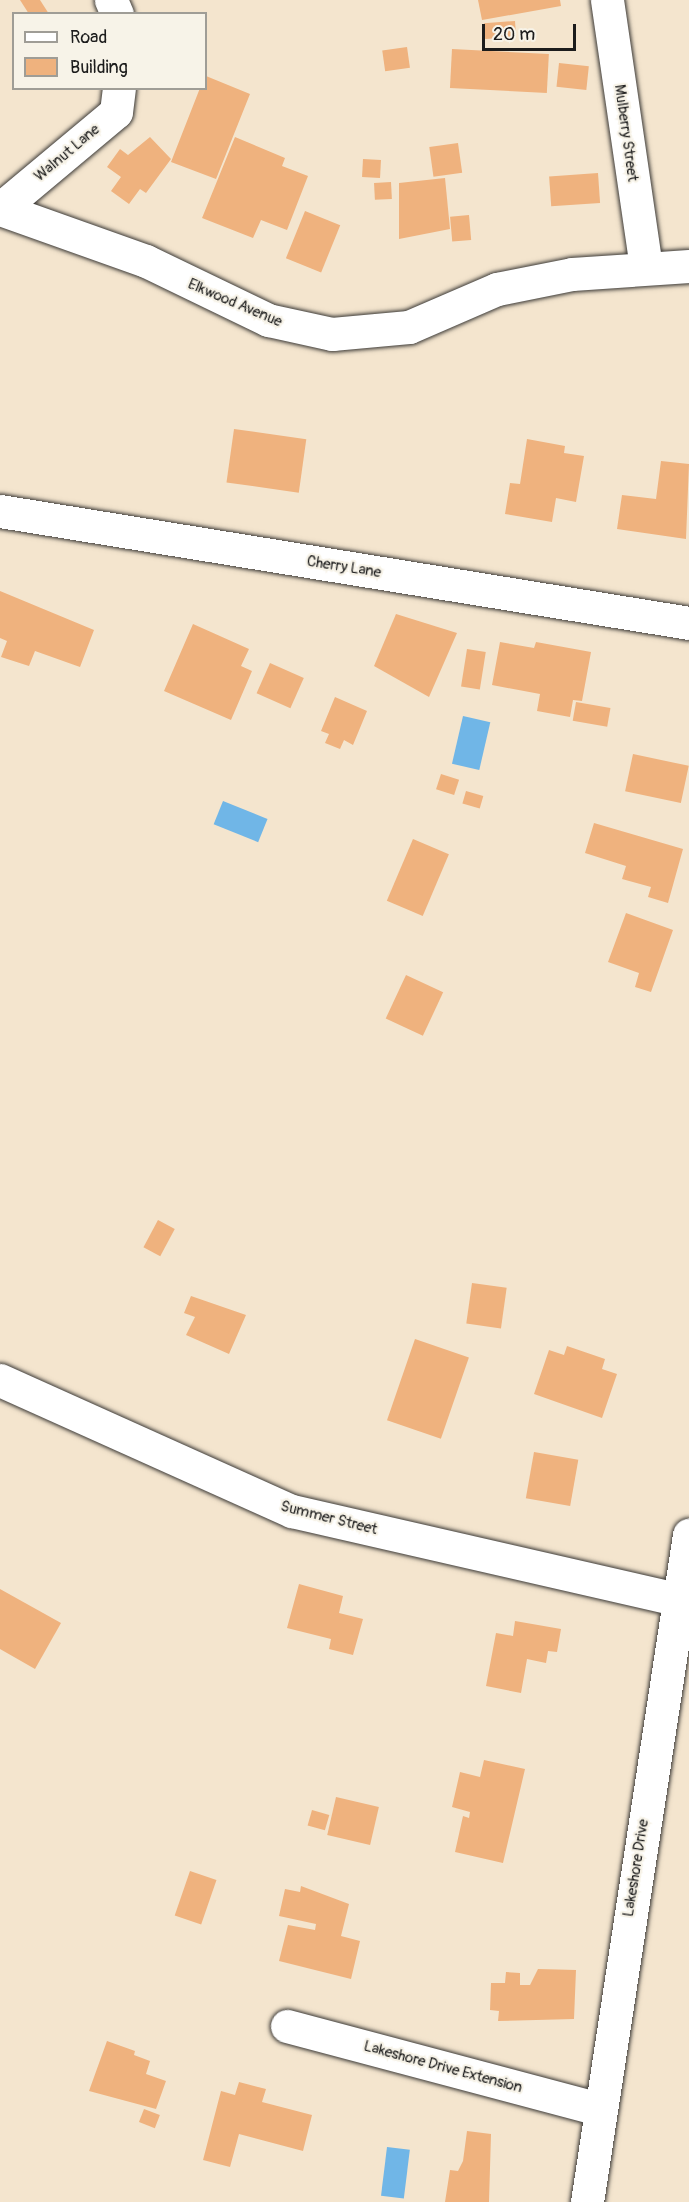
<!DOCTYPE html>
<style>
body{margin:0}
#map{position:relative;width:689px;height:2202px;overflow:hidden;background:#f4e5ce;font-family:Pangolin,sans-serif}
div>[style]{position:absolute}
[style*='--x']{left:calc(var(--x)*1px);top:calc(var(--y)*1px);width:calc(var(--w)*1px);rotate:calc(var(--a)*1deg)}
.water>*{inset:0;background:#70b6e7;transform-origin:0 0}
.building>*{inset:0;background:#efb27e;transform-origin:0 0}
.roads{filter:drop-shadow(0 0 2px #3c3a37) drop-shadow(0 0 2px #3c3a37)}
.minor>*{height:33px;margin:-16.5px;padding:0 16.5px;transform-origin:16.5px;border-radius:16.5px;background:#fff}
span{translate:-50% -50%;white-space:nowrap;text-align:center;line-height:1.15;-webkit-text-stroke:4.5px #f7f3e8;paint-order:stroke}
.street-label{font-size:15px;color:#1c1c1c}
.legend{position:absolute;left:12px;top:12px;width:195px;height:78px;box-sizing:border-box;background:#f7f3e8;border:2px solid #9f9d96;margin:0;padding:8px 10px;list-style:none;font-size:18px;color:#1c1c1c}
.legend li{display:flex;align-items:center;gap:12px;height:30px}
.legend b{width:30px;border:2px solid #9f9d96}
.scale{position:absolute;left:482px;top:24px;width:94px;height:27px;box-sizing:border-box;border:3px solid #1c1c1c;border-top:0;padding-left:8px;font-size:18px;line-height:21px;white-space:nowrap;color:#1c1c1c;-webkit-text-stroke:4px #f7f3e8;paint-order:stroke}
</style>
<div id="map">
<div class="water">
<i style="left:463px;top:716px;width:28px;height:49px;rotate:13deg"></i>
<i style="left:223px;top:801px;width:48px;height:25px;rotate:22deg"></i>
<i style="left:387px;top:2147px;width:23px;height:49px;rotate:7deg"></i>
</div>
<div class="building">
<i style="clip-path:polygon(20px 0,40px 0,49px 14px,29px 14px)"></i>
<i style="clip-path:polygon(478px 0,560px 0,561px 6px,482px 20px)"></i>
<i style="left:515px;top:21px;width:16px;height:31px;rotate:86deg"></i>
<i style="left:407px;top:47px;width:21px;height:25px;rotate:82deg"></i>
<i style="left:452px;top:49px;width:97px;height:39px;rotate:3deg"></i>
<i style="left:559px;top:63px;width:30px;height:24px;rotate:6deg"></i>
<i style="clip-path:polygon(206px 76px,250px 94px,216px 179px,171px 162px,200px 88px,206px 88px)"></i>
<i style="clip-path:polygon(150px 137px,171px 159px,146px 193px,140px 189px,129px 204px,111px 191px,121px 177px,107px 167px,120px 149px,128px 155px)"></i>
<i style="clip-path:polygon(235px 137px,285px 158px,282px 166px,308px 176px,287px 230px,261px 220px,253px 238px,202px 218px)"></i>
<i style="left:458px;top:143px;width:30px;height:29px;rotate:82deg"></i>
<i style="left:363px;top:159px;width:18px;height:18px;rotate:3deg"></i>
<i style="left:598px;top:173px;width:30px;height:49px;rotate:86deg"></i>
<i style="clip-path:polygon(445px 178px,450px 229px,399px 239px,399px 183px)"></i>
<i style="left:391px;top:182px;width:17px;height:17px;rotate:87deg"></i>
<i style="left:305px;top:211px;width:38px;height:51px;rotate:22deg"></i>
<i style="left:469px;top:215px;width:25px;height:19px;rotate:85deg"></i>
<i style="left:234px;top:429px;width:73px;height:54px;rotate:8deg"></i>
<i style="clip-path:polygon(527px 439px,565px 446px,564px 453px,584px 456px,576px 502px,556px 498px,552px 522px,505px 514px,510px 483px,520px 484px)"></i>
<i style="clip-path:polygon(661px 461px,689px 464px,686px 539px,617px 529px,622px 495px,656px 499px)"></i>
<i style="clip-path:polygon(0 591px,94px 630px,80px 667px,35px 651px,29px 666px,1px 657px,7px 641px,0 638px)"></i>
<i style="clip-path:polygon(396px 614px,457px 633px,429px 697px,374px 666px)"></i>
<i style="clip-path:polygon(193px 624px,249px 649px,241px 666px,252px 671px,231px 720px,164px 691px)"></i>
<i style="clip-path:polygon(500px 642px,534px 648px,536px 642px,591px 652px,582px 701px,573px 700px,570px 717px,537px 711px,540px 694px,492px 685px)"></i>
<i style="left:467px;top:649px;width:19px;height:38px;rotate:9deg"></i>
<i style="left:270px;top:663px;width:37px;height:33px;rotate:24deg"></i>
<i style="clip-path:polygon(335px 697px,367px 711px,353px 745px,344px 740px,340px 749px,325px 743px,329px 734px,321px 731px)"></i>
<i style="left:576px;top:702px;width:35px;height:19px;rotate:10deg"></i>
<i style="left:633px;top:754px;width:57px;height:38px;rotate:12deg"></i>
<i style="left:441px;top:774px;width:19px;height:16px;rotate:18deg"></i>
<i style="left:466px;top:791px;width:18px;height:13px;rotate:16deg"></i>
<i style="clip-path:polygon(594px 823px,683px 849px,668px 903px,648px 897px,651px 887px,622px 879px,626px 866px,585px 853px)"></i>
<i style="left:413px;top:839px;width:39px;height:67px;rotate:23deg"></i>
<i style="clip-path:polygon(626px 913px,673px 930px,651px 992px,635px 987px,639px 973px,608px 962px)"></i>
<i style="left:406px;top:975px;width:41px;height:48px;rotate:25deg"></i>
<i style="left:158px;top:1220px;width:19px;height:31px;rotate:28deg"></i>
<i style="left:472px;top:1283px;width:35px;height:41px;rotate:8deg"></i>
<i style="clip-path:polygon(191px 1296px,246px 1315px,229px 1354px,186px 1335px,195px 1317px,184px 1313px)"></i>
<i style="left:415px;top:1339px;width:57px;height:86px;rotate:19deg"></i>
<i style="clip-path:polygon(567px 1346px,605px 1359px,602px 1369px,617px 1374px,602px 1418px,534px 1394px,549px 1350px,564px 1355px)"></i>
<i style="left:534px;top:1452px;width:45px;height:47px;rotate:10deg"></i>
<i style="clip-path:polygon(299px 1584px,343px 1596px,339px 1613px,363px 1619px,353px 1655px,329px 1649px,331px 1639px,287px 1628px)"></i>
<i style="clip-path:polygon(0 1589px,61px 1623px,35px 1669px,0 1649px)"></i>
<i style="clip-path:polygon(515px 1621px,561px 1629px,557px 1652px,548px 1651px,546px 1663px,527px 1659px,521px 1693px,486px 1686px,496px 1633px,513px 1636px)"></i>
<i style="clip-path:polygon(484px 1760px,525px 1769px,503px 1863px,455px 1852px,463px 1816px,469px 1818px,470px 1812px,452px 1807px,460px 1772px,480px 1777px)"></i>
<i style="left:336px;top:1797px;width:44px;height:39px;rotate:13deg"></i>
<i style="left:312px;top:1810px;width:18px;height:16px;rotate:16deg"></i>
<i style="left:190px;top:1871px;width:28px;height:47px;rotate:19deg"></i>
<i style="clip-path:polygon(301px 1886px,349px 1904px,341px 1936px,360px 1941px,351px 1979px,279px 1961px,288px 1925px,315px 1930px,316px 1924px,279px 1916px,285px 1889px,300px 1892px)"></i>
<i style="clip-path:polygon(538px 1969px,576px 1970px,574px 2019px,498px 2021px,499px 2011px,490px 2010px,491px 1983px,505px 1983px,506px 1972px,520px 1973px,520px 1985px,530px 1985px)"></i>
<i style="clip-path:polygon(107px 2041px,135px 2051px,134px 2055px,150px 2061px,146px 2074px,166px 2081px,156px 2109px,89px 2091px)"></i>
<i style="clip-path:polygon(239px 2082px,266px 2089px,262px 2102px,312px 2115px,303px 2151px,239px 2134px,230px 2167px,203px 2160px,221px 2091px,235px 2095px)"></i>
<i style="left:144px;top:2109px;width:17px;height:14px;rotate:21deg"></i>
<i style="clip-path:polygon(467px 2131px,491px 2134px,489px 2202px,445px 2202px,450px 2170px,458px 2171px,463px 2161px)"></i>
</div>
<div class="roads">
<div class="minor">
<i style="--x:111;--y:0;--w:15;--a:67"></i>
<i style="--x:607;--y:0;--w:269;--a:81.7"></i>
<i style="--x:0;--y:209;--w:155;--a:19.6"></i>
<i style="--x:146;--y:261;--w:136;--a:25.8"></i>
<i style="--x:268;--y:320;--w:66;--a:12.3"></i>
<i style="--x:332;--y:334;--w:77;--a:-5.2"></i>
<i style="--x:409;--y:327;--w:96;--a:-23.4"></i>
<i style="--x:497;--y:289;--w:76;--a:-11.3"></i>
<i style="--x:572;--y:274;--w:117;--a:-3.9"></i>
<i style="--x:0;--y:209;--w:151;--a:-39.9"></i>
<i style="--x:116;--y:112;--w:24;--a:-83"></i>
<i style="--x:0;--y:511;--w:698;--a:9.23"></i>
<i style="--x:0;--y:1380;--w:320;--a:24.2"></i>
<i style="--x:292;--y:1511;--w:395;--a:12.9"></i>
<i style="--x:287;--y:2026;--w:323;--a:14.9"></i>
<i style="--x:587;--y:2202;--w:675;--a:-81.31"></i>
</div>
</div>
<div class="street-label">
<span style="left:626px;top:133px;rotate:82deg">Mulberry Street</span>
<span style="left:67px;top:153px;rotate:-40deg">Walnut Lane</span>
<span style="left:235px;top:303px;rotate:23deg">Elkwood Avenue</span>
<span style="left:344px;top:567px;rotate:9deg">Cherry Lane</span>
<span style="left:329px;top:1518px;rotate:14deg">Summer Street</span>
<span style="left:636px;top:1868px;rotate:-81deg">Lakeshore Drive</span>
<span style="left:443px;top:2067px;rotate:15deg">Lakeshore Drive Extension</span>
</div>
<ul class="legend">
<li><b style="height:8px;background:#fff"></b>Road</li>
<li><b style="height:16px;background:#efb27e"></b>Building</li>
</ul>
<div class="scale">20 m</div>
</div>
